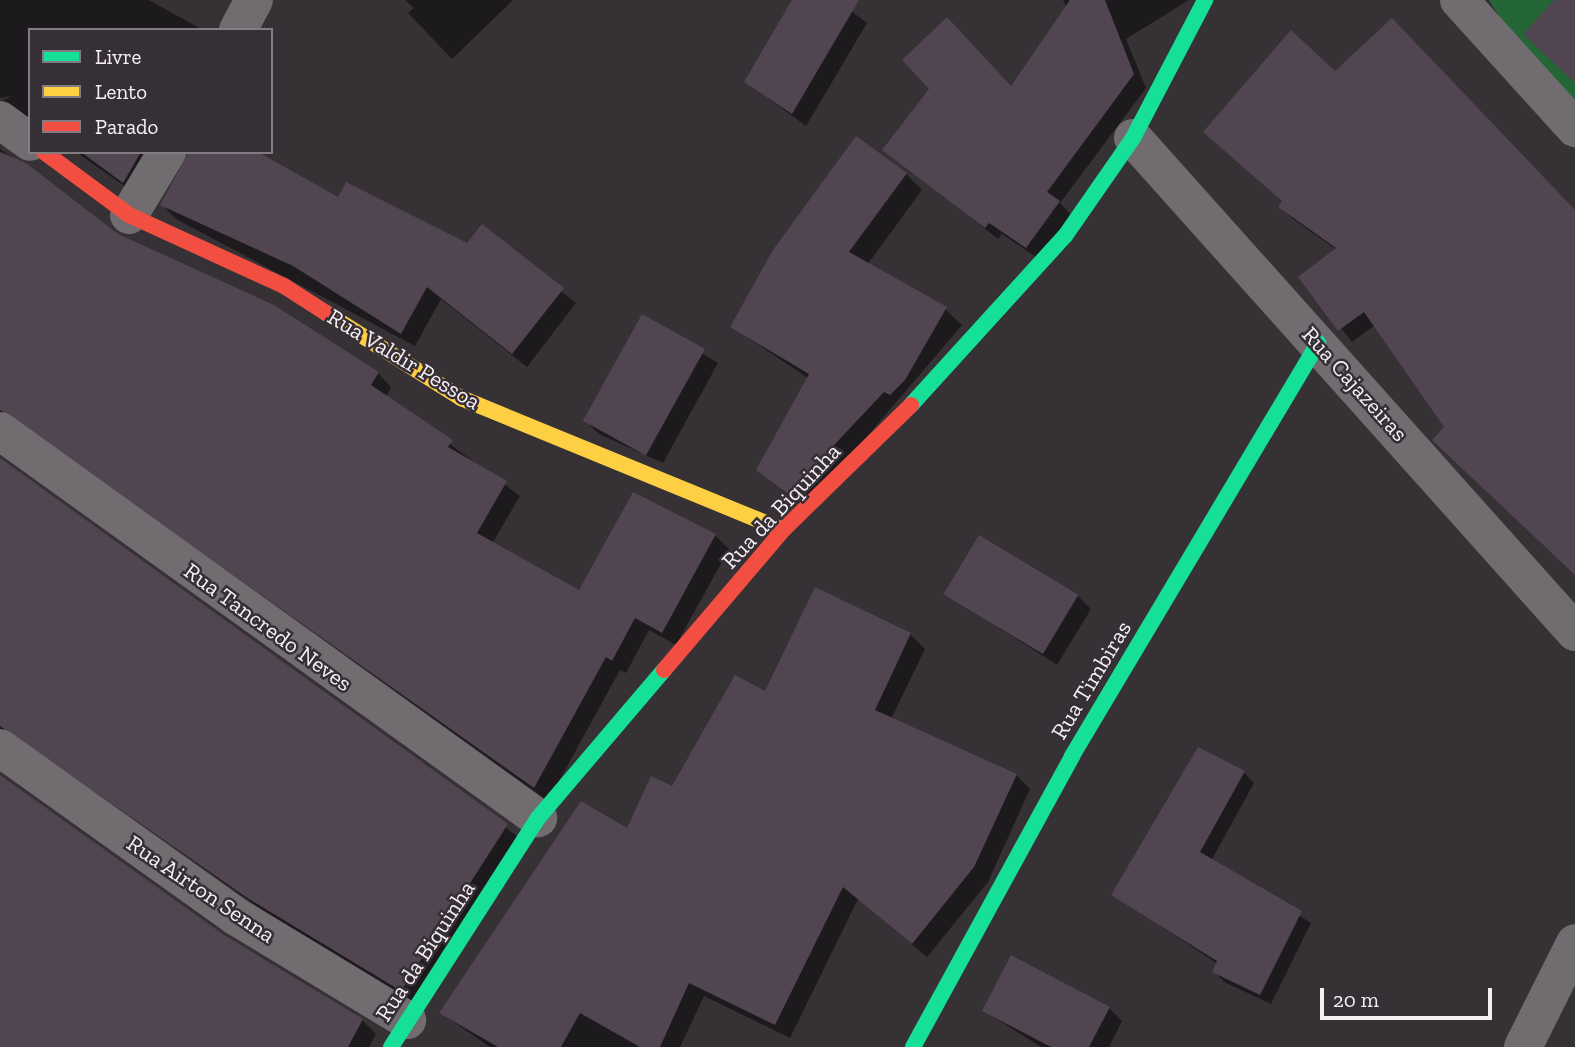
<!DOCTYPE html>
<style>
body{margin:0}
#map{position:relative;width:1575px;height:1047px;overflow:hidden;background:#353135;font-family:"Zilla Slab",serif}
div>[style]{position:absolute}
[style*='--x']{left:calc(var(--x)*1px);top:calc(var(--y)*1px);width:calc(var(--w)*1px);rotate:calc(var(--a)*1deg)}
.forest>*{inset:0;background:#246636}
.shadow>*{inset:0;background:#0007}
.building>*{inset:0;background:#524552;transform-origin:0 0}
.street>*{height:38px;margin:-19px;padding:0 19px;transform-origin:19px;border-radius:19px;background:#706c70}
.fast>*{height:16px;margin:-8px;padding:0 8px;transform-origin:8px;border-radius:8px;background:#16e098}
.slow>*{height:16px;margin:-8px;padding:0 8px;transform-origin:8px;border-radius:8px;background:#ffcf43}
.jam>*{height:16px;margin:-8px;padding:0 8px;transform-origin:8px;border-radius:8px;background:#f24e42}
span{translate:-50% -50%;white-space:nowrap;text-align:center;line-height:1.15;-webkit-text-stroke:5px #372f36;paint-order:stroke}
.street-label{font-size:23px;color:#f6f0f5}
.legend{position:absolute;left:28px;top:28px;width:245px;height:126px;box-sizing:border-box;background:#372f36;border:2px solid #837c82;margin:0;padding:9px 12px;list-style:none;font-size:21px;color:#f6f0f5}
.legend li{display:flex;align-items:center;gap:14px;height:35px}
.legend b{width:35px;border:2px solid #837c82}
.scale{position:absolute;left:1320px;top:988px;width:172px;height:32px;box-sizing:border-box;border:4px solid #f6f0f5;border-top:0;padding-left:9px;font-size:21px;line-height:24px;white-space:nowrap;color:#f6f0f5;-webkit-text-stroke:5px #372f36;paint-order:stroke}
</style>
<div id="map">
<div class="forest">
<i style="clip-path:polygon(1489px 0,1575px 0,1575px 137px)"></i>
</div>
<div class="shadow">
<i style="clip-path:polygon(0 0,149px 0,203px 30px,30px 30px,30px 119px,0 102px,12px 96px,0 98px)"></i>
<i style="clip-path:polygon(405px 0,513px 0,452px 59px,408px 13px,414px 8px)"></i>
<i style="clip-path:polygon(794px 0,837px 0,867px 23px,806px 126px,746px 82px)"></i>
<i style="clip-path:polygon(1063px 0,1189px 0,1126px 39px,1146px 88px,1060px 203px,1071px 215px,1039px 259px,1002px 234px,998px 239px,885px 149px,1012px 88px,1067px 8px)"></i>
<i style="clip-path:polygon(1335px 74px,1575px 212px,1575px 573px,1375px 325px,1352px 342px,1301px 277px,1337px 250px,1293px 219px,1281px 207px,1284px 202px,1205px 132px)"></i>
<i style="clip-path:polygon(0 149px,116px 235px,378px 373px,391px 387px,386px 397px,520px 496px,492px 544px,580px 593px,715px 535px,729px 549px,676px 645px,649px 630px,626px 673px,620px 670px,548px 801px,28px 426px,0 431px)"></i>
<i style="clip-path:polygon(76px 152px,166px 152px,137px 195px)"></i>
<i style="clip-path:polygon(906px 174px,922px 190px,867px 265px,945px 309px,962px 325px,805px 509px,758px 470px,808px 378px,732px 327px)"></i>
<i style="clip-path:polygon(339px 199px,468px 245px,482px 227px,576px 303px,527px 367px,441px 299px,415px 346px,176px 219px,163px 205px)"></i>
<i style="clip-path:polygon(643px 317px,718px 363px,663px 463px,599px 434px,586px 421px)"></i>
<i style="clip-path:polygon(0 460px,521px 839px,415px 1003px,265px 912px,28px 743px,0 748px)"></i>
<i style="clip-path:polygon(947px 594px,1078px 596px,1091px 609px,1057px 665px)"></i>
<i style="clip-path:polygon(910px 634px,925px 649px,891px 719px,1016px 775px,1030px 789px,988px 882px,927px 957px,858px 899px,790px 1038px,704px 996px,680px 1047px,490px 1047px,441px 1013px,582px 803px,628px 830px,766px 694px)"></i>
<i style="clip-path:polygon(1244px 772px,1254px 783px,1211px 861px,1311px 923px,1271px 1004px,1224px 982px,1214px 971px,1218px 964px,1113px 894px)"></i>
<i style="clip-path:polygon(0 777px,223px 936px,362px 1020px,376px 1034px,369px 1047px,0 1047px)"></i>
<i style="clip-path:polygon(1109px 1008px,1122px 1021px,1109px 1047px,1041px 1047px,984px 1011px)"></i>
</div>
<div class="building">
<i style="clip-path:polygon(792px 0,859px 0,792px 114px,744px 82px)"></i>
<i style="clip-path:polygon(1070px 0,1105px 0,1134px 74px,1047px 192px,1060px 201px,1026px 248px,989px 223px,985px 228px,882px 150px,929px 89px,902px 60px,947px 17px,1011px 86px)"></i>
<i style="clip-path:polygon(1554px 0,1575px 0,1575px 83px,1523px 34px)"></i>
<i style="clip-path:polygon(1392px 18px,1575px 210px,1575px 575px,1432px 440px,1444px 427px,1364px 312px,1338px 331px,1298px 277px,1336px 248px,1278px 207px,1282px 201px,1203px 132px,1291px 30px,1335px 71px)"></i>
<i style="clip-path:polygon(856px 136px,907px 173px,849px 252px,947px 307px,905px 380px,890px 395px,884px 392px,788px 494px,756px 470px,809px 374px,730px 327px,773px 250px)"></i>
<i style="clip-path:polygon(0 152px,26px 163px,118px 234px,274px 305px,379px 372px,371px 385px,453px 440px,448px 447px,507px 481px,477px 533px,579px 590px,633px 492px,716px 534px,662px 633px,635px 618px,612px 661px,606px 657px,534px 788px,0 410px)"></i>
<i style="clip-path:polygon(81px 152px,141px 152px,123px 183px)"></i>
<i style="clip-path:polygon(189px 152px,258px 152px,338px 197px,346px 182px,467px 243px,482px 224px,564px 288px,512px 354px,427px 287px,401px 334px,293px 266px,160px 205px)"></i>
<i style="left:642px;top:314px;width:72px;height:122px;rotate:29deg"></i>
<i style="clip-path:polygon(0 458px,508px 824px,401px 991px,249px 899px,0 726px)"></i>
<i style="left:979px;top:535px;width:116px;height:69px;rotate:31deg"></i>
<i style="clip-path:polygon(815px 587px,911px 633px,875px 710px,1017px 774px,974px 867px,912px 944px,843px 887px,775px 1025px,689px 983px,660px 1047px,640px 1047px,580px 1013px,561px 1047px,498px 1047px,439px 1013px,581px 801px,627px 828px,651px 776px,672px 786px,735px 675px,765px 691px)"></i>
<i style="clip-path:polygon(1198px 747px,1245px 771px,1200px 852px,1302px 911px,1260px 995px,1212px 972px,1217px 961px,1111px 895px)"></i>
<i style="clip-path:polygon(0 775px,224px 935px,363px 1019px,348px 1047px,0 1047px)"></i>
<i style="clip-path:polygon(1011px 955px,1110px 1007px,1089px 1047px,1051px 1047px,982px 1011px)"></i>
</div>
<div class="street">
<i style="--x:1459;--y:0;--w:173;--a:47.8"></i>
<i style="--x:238;--y:30;--w:34;--a:-62"></i>
<i style="--x:0;--y:120;--w:37;--a:36"></i>
<i style="--x:1133;--y:138;--w:663;--a:48.18"></i>
<i style="--x:129;--y:215;--w:74;--a:-58.9"></i>
<i style="--x:0;--y:431;--w:663;--a:35.73"></i>
<i style="--x:0;--y:748;--w:291;--a:35.5"></i>
<i style="--x:237;--y:917;--w:199;--a:31.2"></i>
<i style="--x:1523;--y:1047;--w:116;--a:-63.4"></i>
</div>
<div class="fast">
<i style="--x:911;--y:405;--w:229;--a:-47.7"></i>
<i style="--x:1065;--y:236;--w:119;--a:-55.2"></i>
<i style="--x:1133;--y:138;--w:156;--a:-62.4"></i>
<i style="--x:391;--y:1047;--w:272;--a:-57.3"></i>
<i style="--x:538;--y:818;--w:194;--a:-49.6"></i>
<i style="--x:913;--y:1047;--w:332;--a:-61.3"></i>
<i style="--x:1072;--y:756;--w:481;--a:-59.2"></i>
</div>
<div class="slow">
<i style="--x:326;--y:313;--w:160;--a:32.2"></i>
<i style="--x:461;--y:398;--w:348;--a:22.3"></i>
</div>
<div class="jam">
<i style="--x:44;--y:152;--w:106;--a:36.5"></i>
<i style="--x:129;--y:215;--w:170;--a:24.6"></i>
<i style="--x:284;--y:286;--w:50;--a:32.7"></i>
<i style="--x:664;--y:670;--w:184;--a:-49.6"></i>
<i style="--x:783;--y:530;--w:179;--a:-44.3"></i>
</div>
<div class="street-label">
<span style="left:404px;top:359px;rotate:31deg">Rua Valdir Pessoa</span>
<span style="left:1355px;top:384px;rotate:48deg">Rua Cajazeiras</span>
<span style="left:781px;top:506px;rotate:-47deg">Rua da Biquinha</span>
<span style="left:268px;top:627px;rotate:36deg">Rua Tancredo Neves</span>
<span style="left:1091px;top:680px;rotate:-59deg">Rua Timbiras</span>
<span style="left:201px;top:889px;rotate:34deg">Rua Airton Senna</span>
<span style="left:425px;top:951px;rotate:-57deg">Rua da Biquinha</span>
</div>
<ul class="legend">
<li><b style="height:9px;background:#16e098"></b>Livre</li>
<li><b style="height:9px;background:#ffcf43"></b>Lento</li>
<li><b style="height:9px;background:#f24e42"></b>Parado</li>
</ul>
<div class="scale">20 m</div>
</div>
